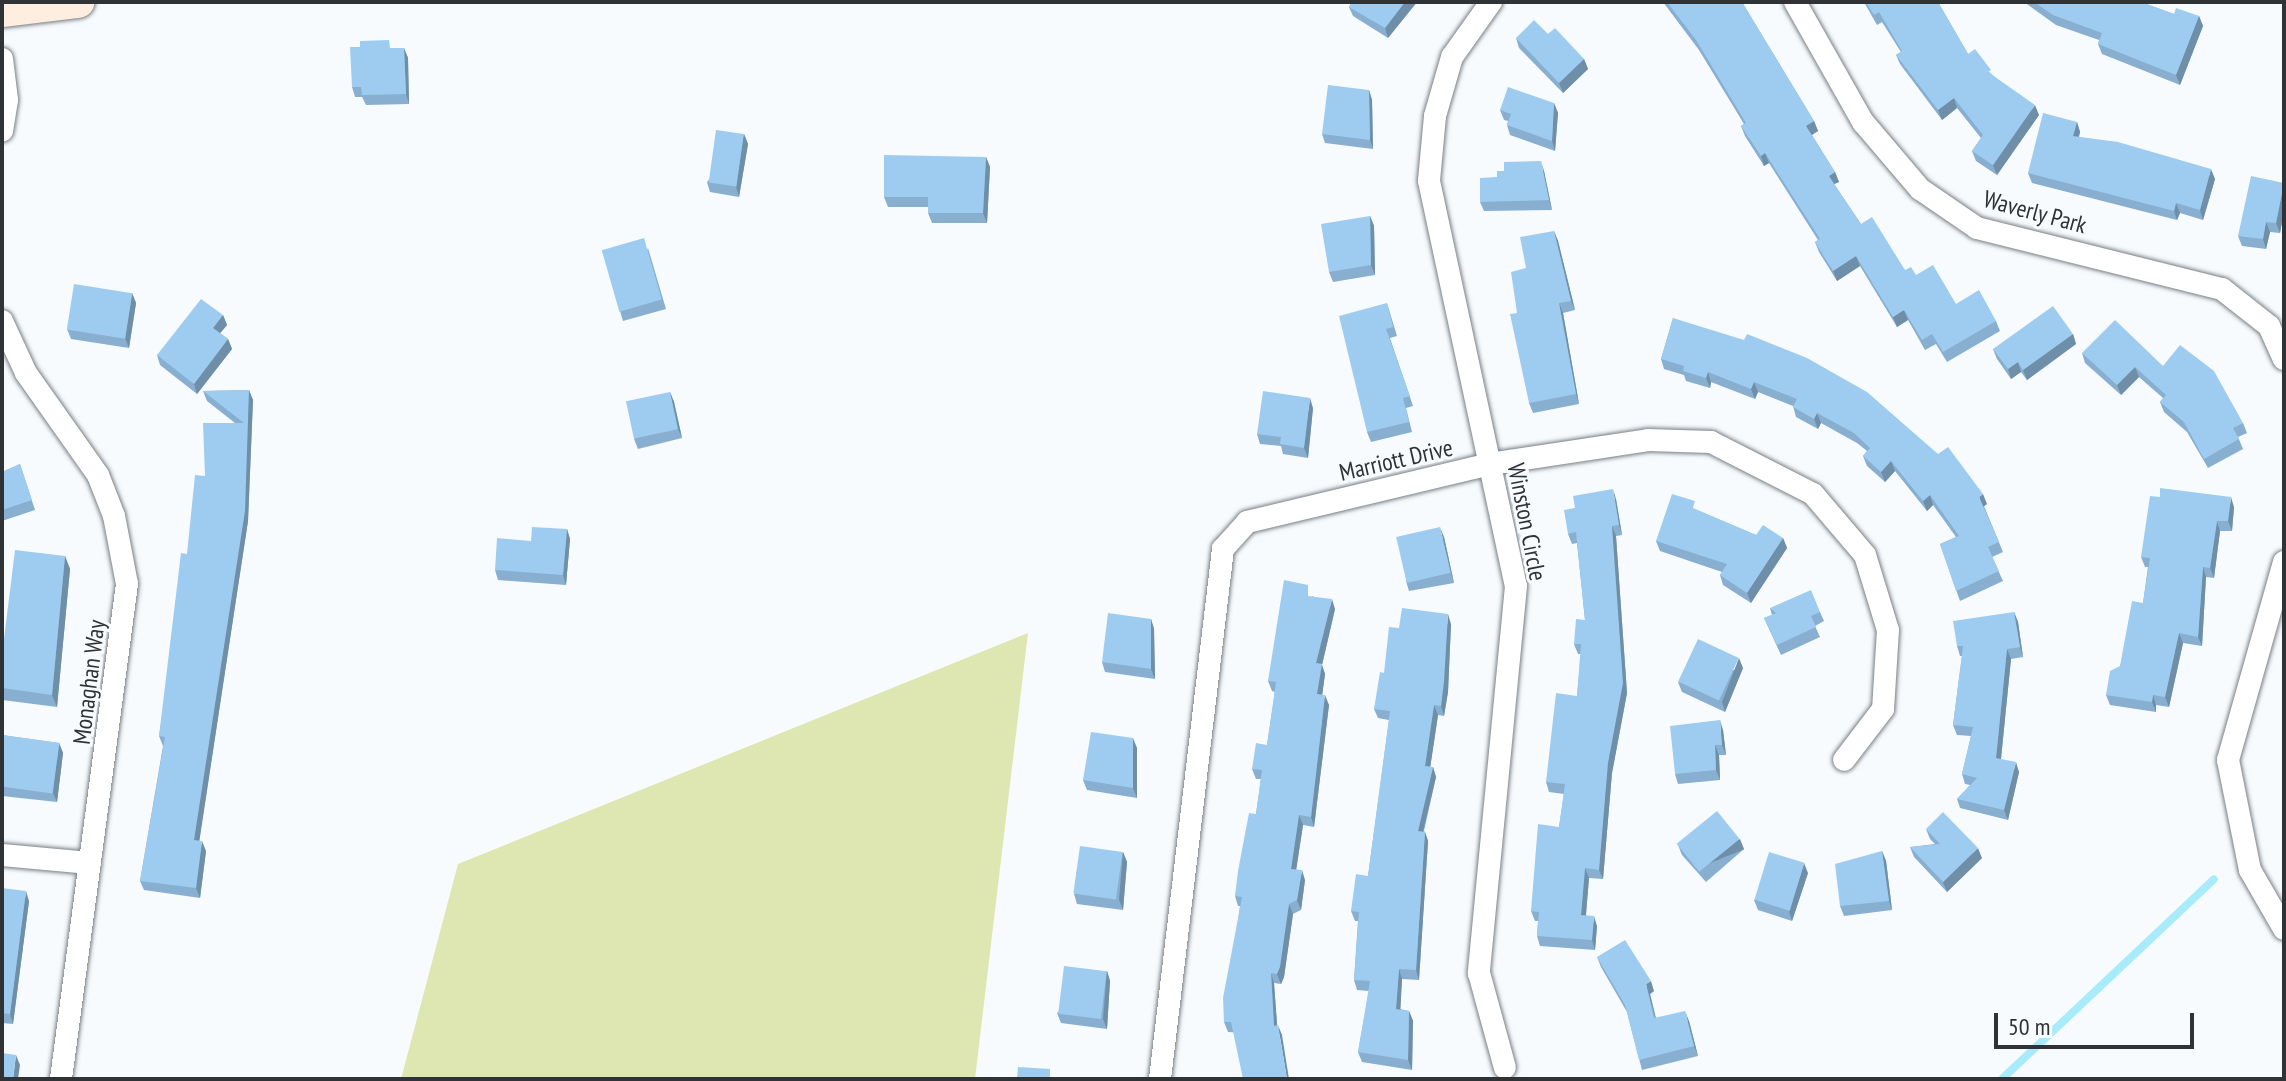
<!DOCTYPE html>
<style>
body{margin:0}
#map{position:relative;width:2286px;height:1081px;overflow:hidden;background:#f8fbfe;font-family:"PT Sans Narrow",sans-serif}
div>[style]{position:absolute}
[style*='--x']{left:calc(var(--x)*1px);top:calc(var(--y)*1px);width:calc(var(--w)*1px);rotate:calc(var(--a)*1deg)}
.green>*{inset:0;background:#dee6b2}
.stream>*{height:8px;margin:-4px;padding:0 4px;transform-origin:4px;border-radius:4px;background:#a8ecfb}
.roads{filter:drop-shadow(0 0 2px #788086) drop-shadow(0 0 2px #788086)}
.street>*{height:22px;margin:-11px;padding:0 11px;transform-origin:11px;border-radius:11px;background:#fff}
.secondary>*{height:32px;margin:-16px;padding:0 16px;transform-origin:16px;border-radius:16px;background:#feeee0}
.wall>*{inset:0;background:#88afcf}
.shaded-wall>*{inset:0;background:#6f8fa9;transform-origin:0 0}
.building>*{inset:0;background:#9eccf1;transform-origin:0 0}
span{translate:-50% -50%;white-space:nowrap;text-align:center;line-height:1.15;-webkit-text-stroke:6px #f8fbfe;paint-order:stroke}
.street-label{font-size:24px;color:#303335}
.frame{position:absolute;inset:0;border:4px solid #303335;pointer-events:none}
.scale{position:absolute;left:1994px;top:1013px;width:200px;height:36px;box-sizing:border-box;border:4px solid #303335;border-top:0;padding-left:10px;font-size:24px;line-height:28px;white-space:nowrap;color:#303335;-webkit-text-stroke:6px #f8fbfe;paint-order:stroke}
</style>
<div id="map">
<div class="green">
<i style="clip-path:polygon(1028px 633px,975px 1079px,401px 1079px,458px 864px)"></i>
</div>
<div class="stream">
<i style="--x:2002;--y:1079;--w:291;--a:-43.3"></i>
</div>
<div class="roads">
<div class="street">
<i style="--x:1491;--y:2;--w:67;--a:125.3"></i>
<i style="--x:1452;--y:57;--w:61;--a:106.1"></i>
<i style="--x:1435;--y:116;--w:65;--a:95.3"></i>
<i style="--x:1429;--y:181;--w:414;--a:77.9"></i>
<i style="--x:1516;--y:586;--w:389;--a:95.5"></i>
<i style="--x:1479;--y:973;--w:98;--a:74.7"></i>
<i style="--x:1795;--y:2;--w:138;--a:60.5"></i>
<i style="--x:1863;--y:122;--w:88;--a:49.6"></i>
<i style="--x:1920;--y:189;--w:69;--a:34.4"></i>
<i style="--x:1977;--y:228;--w:252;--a:14"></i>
<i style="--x:2222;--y:289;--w:60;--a:38.2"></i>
<i style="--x:2269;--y:326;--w:36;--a:66"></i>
<i style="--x:2;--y:59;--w:41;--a:83"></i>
<i style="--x:7;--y:100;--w:31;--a:99"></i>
<i style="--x:2;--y:321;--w:57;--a:65.2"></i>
<i style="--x:26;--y:373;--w:125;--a:54.8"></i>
<i style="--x:98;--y:475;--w:44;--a:68.7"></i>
<i style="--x:114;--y:516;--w:69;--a:79.2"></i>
<i style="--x:127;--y:584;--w:499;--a:97.6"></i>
<i style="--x:2284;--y:562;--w:206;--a:105.8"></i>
<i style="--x:2228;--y:760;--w:112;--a:78.7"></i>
<i style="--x:2250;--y:870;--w:68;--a:60"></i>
<i style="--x:2;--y:855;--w:88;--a:5.2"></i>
<i style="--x:1160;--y:1079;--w:534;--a:-83.22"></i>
<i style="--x:1223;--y:549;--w:36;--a:-48"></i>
<i style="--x:1247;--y:522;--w:250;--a:-13.4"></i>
<i style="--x:1490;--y:464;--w:160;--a:-8.6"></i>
<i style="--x:1648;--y:440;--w:63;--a:1.8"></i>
<i style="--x:1711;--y:442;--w:114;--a:27"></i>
<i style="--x:1813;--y:494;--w:80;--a:49.6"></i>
<i style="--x:1865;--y:555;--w:78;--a:73"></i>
<i style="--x:1888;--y:630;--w:79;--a:93.6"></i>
<i style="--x:1883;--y:709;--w:64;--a:127.4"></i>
</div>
<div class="secondary">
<i style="--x:2;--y:11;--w:77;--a:-6.8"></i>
</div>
</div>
<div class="wall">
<i style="clip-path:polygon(1352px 2px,1417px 2px,1388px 38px,1353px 16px,1349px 7px)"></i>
<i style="clip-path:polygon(1663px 2px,1742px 2px,1814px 121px,1818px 131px,1812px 135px,1835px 172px,1839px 182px,1834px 184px,1861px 224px,1905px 270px,1916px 275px,1956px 304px,1996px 321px,2000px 331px,1947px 362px,1936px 344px,1925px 350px,1908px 320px,1897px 327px,1860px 266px,1837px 281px,1819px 252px,1815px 242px,1818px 240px,1769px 163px,1764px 166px,1745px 136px,1741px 126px,1744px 124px,1699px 50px)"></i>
<i style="clip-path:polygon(1864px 2px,1938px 2px,1968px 54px,2039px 115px,1997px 175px,1976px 161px,1972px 151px,1981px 138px,1957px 108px,1942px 120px,1900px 64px,1896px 55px,1901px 52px,1882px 22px,1877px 25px)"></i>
<i style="clip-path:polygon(2024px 2px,2141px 2px,2174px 14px,2199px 16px,2203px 26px,2180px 85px,2102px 54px,2098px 44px,2099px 40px,2056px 25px)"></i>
<i style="clip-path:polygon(1548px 34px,1584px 59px,1588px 69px,1563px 93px,1519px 48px,1516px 38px)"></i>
<i style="clip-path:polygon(392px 48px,404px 48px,408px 58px,409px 104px,366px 105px,362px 97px,355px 97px,352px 87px)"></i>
<i style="clip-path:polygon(1369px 90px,1372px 100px,1373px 149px,1325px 143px,1322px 134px)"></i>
<i style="clip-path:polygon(1554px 103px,1558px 113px,1555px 151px,1510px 135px,1507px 125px,1508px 121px,1504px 120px,1500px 110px)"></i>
<i style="clip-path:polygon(2077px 122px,2080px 132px,2079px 137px,2215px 179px,2203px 220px,2180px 213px,2177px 220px,2032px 183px,2028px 173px)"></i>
<i style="clip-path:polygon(744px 134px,748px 144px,739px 197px,710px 192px,707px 182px)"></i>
<i style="clip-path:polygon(986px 157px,990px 167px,987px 223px,932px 223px,928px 213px,928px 207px,888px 207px,884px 197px)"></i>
<i style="clip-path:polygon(1544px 171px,1552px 210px,1484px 211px,1480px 202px,1497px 177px)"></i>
<i style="clip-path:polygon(2284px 183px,2284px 211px,2280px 233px,2270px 232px,2266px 249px,2242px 246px,2238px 236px)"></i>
<i style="clip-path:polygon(1370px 216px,1374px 226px,1375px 275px,1333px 282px,1329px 272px)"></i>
<i style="clip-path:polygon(1554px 231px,1558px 241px,1575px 310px,1563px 313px,1579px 404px,1533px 413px,1529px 403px,1526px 268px)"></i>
<i style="clip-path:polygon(648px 248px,666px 309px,623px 321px,620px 311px)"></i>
<i style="clip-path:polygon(132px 293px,136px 303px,129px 348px,71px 339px,67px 329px)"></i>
<i style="clip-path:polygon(1387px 303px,1397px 336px,1390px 338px,1413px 406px,1406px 408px,1412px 432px,1371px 442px,1367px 432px)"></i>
<i style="clip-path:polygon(223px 315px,227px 325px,220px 333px,228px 339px,232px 349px,197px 394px,160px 365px,157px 355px)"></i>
<i style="clip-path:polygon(1673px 318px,1987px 504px,1984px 506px,2003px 552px,1992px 557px,2003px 581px,1960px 601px,1940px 544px,1956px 537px,1933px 505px,1927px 511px,1895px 471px,1885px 482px,1867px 466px,1863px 456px,1867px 451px,1857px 443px,1821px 423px,1818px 429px,1796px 417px,1793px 406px,1758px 392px,1755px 399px,1711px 382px,1710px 388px,1686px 381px,1684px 375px,1664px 369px,1661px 359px)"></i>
<i style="clip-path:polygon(2073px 334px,2076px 344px,2027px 380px,2021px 372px,2011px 379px,1997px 359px,1993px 349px)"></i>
<i style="clip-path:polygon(2082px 353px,2163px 366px,2243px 423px,2247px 433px,2238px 437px,2243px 449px,2208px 468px,2187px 432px,2164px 412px,2160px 402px,2163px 398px,2139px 377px,2121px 395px,2085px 363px)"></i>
<i style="clip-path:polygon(249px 390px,253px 400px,248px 521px,199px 841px,206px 851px,200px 898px,144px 890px,140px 881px,163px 746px,159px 736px,187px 554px,235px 423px,207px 401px,203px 391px)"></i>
<i style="clip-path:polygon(670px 392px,674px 402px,682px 438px,638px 449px,634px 439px)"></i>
<i style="clip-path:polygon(1313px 408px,1308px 458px,1283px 454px,1281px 446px,1260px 444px,1257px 434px)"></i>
<i style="clip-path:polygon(20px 464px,35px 510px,2px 521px,2px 472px)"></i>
<i style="clip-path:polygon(2160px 497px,2234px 507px,2232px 531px,2220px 531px,2214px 578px,2206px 577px,2202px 646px,2183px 643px,2169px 707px,2156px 705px,2156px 712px,2110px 705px,2106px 695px,2120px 666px,2143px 603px,2148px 567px,2145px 567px,2141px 557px)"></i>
<i style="clip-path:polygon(1616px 499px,1622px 535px,1616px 536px,1627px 693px,1612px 773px,1603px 879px,1589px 878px,1586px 915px,1597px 926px,1595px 950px,1540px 946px,1537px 936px,1538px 921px,1535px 921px,1531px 911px,1559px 827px,1564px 794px,1549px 792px,1546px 782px,1577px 696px,1581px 654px,1578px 654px,1574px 644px,1585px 620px,1577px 543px,1572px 544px,1568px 534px)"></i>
<i style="clip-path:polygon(1699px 511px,1756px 535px,1783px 538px,1787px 548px,1751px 603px,1723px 585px,1720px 575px,1722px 572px,1660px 551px,1656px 541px)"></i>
<i style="clip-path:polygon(567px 529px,570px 539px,566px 585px,498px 580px,495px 570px,531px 541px)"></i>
<i style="clip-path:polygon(1444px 537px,1454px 583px,1409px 591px,1406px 581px)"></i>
<i style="clip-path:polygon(65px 556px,70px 569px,57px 707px,2px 700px,2px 655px)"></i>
<i style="clip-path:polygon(1312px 596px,1335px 609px,1322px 665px,1325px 674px,1322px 695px,1329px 705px,1314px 827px,1303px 825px,1296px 869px,1305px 880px,1301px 910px,1293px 914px,1284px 977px,1281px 984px,1274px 983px,1277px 1026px,1282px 1035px,1228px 1032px,1224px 1022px,1240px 906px,1238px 906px,1235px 896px,1256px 814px,1261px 779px,1256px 779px,1252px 769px,1267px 745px,1275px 692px,1272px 691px,1268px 681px)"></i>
<i style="clip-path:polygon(1770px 608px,1820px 612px,1824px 621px,1815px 626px,1820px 637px,1781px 655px,1764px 618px,1772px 615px)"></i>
<i style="clip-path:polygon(2014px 612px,2018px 622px,2023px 657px,2011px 659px,2001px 759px,2019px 772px,2008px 820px,1960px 808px,1957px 799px,1970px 785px,1965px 784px,1962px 774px,1971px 736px,1957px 735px,1953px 725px,1962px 656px,1960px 656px,1957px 646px)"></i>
<i style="clip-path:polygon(1151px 619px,1154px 629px,1155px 679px,1105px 672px,1102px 662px)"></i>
<i style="clip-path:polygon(1451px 624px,1448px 692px,1444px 716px,1438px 715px,1430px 767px,1433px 767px,1436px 777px,1424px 831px,1425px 832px,1428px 841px,1419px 980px,1402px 979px,1400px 1009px,1409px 1011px,1413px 1021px,1412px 1070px,1362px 1062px,1358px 1052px,1369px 991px,1357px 990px,1354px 980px,1358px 921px,1355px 921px,1351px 911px,1368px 876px,1389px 720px,1378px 718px,1374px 709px,1399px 628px)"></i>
<i style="clip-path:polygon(1743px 668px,1725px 712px,1682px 692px,1678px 682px)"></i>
<i style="clip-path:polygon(1723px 730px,1726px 755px,1719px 755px,1720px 780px,1678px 784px,1675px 774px)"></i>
<i style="clip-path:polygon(2px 735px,59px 743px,63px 753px,57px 802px,2px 796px)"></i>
<i style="clip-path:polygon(1137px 748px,1137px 798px,1087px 790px,1083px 780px)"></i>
<i style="clip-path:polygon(1926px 829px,1982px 858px,1947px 892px,1914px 857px,1910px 847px,1935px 844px,1930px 839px)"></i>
<i style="clip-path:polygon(1678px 845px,1744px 849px,1706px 882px,1682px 855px)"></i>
<i style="clip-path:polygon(1882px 851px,1886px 861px,1892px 910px,1844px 916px,1840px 906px)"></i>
<i style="clip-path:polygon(1123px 852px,1127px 862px,1123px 910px,1077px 904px,1074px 894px)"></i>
<i style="clip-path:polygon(1808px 873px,1792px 921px,1758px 910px,1754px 900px)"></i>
<i style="clip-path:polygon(2px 888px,29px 901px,13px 1024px,2px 1023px)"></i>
<i style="clip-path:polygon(1597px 957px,1654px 991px,1650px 994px,1656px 1018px,1689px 1021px,1698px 1056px,1642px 1070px,1627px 1012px,1601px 967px)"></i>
<i style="clip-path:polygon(1107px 971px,1110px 981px,1107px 1029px,1061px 1023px,1057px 1013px)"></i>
</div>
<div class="shaded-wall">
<i style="clip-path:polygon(1405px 2px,1417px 2px,1388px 38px,1385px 28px)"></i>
<i style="clip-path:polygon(2199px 16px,2203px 26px,2180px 85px,2176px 75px)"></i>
<i style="clip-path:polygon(404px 48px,408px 58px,409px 104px,406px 94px)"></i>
<i style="clip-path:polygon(1584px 59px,1588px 69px,1563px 93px,1559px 83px)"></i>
<i style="clip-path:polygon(1369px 90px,1372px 100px,1373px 149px,1370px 140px)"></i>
<i style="clip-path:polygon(1954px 98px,1957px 108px,1942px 120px,1938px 110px)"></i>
<i style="clip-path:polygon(1554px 103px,1558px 113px,1555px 151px,1552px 141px)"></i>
<i style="clip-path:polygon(2035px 105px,2039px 115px,1997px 175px,1993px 165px)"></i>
<i style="clip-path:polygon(1814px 121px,1818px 131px,1810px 136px,1806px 126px)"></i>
<i style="clip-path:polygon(2077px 122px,2080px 132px,2076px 146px,2073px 136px)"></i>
<i style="clip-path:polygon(744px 134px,748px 144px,739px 197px,736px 187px)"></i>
<i style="clip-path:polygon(1765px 153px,1769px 163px,1764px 166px,1761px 156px)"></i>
<i style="clip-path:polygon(986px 157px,990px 167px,987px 223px,983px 213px)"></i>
<i style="clip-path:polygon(1541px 161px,1544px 171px,1552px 210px,1549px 200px)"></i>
<i style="clip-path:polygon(2211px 169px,2215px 179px,2203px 220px,2200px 210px)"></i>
<i style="clip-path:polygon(1835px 172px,1839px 182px,1832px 185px,1829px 176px)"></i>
<i style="clip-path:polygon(2284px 183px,2284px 211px,2280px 233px,2276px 223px)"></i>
<i style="clip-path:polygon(2176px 203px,2180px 213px,2177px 220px,2174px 211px)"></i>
<i style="clip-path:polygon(1370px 216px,1374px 226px,1375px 275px,1371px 265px)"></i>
<i style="clip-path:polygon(2266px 222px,2270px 232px,2266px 249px,2263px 239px)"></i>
<i style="clip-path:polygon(1554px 231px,1558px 241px,1575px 310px,1571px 301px)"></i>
<i style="clip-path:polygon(1856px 256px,1860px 266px,1837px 281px,1833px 271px)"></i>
<i style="clip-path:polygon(132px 293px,136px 303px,129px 348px,125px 338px)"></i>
<i style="clip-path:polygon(1559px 303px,1563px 313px,1579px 404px,1576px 394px)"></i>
<i style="clip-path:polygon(1904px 310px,1908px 320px,1897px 327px,1893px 317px)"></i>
<i style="clip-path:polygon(223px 315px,227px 325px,217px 337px,213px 328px)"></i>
<i style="clip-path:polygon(2073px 334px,2076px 344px,2027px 380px,2023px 370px)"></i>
<i style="clip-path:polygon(228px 339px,232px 349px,197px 394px,194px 384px)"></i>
<i style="clip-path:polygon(2018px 362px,2021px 372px,2011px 379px,2008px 369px)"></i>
<i style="clip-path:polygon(2135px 367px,2139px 377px,2121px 395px,2117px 385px)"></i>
<i style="clip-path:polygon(1708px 372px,1711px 382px,1710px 388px,1706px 378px)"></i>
<i style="clip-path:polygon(1754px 382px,1758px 392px,1755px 399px,1751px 389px)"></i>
<i style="clip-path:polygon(249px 390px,253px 400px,248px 521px,198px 850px,194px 840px)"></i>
<i style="clip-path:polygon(670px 392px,674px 402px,682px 438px,678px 429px)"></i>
<i style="clip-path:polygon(1310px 398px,1313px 408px,1308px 458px,1304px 448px)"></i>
<i style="clip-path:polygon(1817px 413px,1821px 423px,1818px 429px,1814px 419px)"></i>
<i style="clip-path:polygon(1891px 461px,1895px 471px,1885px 482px,1881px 472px)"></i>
<i style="clip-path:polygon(1613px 489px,1616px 499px,1622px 535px,1619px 525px)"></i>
<i style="clip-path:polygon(1983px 494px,1987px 504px,1983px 507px,1979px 497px)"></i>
<i style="clip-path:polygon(1930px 495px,1933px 505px,1927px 511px,1923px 501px)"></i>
<i style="clip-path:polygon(2231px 497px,2234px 507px,2232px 531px,2228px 521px)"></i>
<i style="clip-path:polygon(2217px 521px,2220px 531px,2214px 578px,2210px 568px)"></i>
<i style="clip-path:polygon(1612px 526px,1616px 536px,1627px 693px,1612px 773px,1603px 879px,1599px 870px)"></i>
<i style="clip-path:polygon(1440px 527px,1444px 537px,1454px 583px,1451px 573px)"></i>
<i style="clip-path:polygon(567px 529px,570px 539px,566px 585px,563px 575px)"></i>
<i style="clip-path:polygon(1783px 538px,1787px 548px,1751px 603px,1747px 593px)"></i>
<i style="clip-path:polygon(65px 556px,70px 569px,57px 707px,52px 695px)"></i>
<i style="clip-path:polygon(2203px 567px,2206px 577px,2202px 646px,2198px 637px)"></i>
<i style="clip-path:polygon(1332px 599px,1335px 609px,1322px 665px,1325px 674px,1321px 704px,1317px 694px,1316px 663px)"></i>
<i style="clip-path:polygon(2014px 612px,2018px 622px,2023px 657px,2020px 647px)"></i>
<i style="clip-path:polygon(1448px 614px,1451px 624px,1448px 692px,1444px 716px,1441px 706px)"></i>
<i style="clip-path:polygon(1151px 619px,1154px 629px,1155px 679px,1151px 669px)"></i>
<i style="clip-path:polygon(2179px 633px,2183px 643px,2169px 707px,2165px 697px)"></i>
<i style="clip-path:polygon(2007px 649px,2011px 659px,2000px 768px,1996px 758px)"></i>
<i style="clip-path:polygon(1739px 658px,1743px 668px,1725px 712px,1722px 702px)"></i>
<i style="clip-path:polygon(1325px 695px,1329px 705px,1314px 827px,1311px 817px)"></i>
<i style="clip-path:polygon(2153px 695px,2156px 705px,2156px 712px,2152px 702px)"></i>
<i style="clip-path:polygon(1434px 705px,1438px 715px,1429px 776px,1425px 766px)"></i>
<i style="clip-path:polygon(1720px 720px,1723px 730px,1726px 755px,1722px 745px)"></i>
<i style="clip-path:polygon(1133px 738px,1137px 748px,1137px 798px,1133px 788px)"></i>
<i style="clip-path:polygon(59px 743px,63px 753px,57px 802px,53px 793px)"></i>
<i style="clip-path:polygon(1715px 745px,1719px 755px,1720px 780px,1716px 770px)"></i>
<i style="clip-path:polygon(2016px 762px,2019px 772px,2008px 820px,2004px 810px)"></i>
<i style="clip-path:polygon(1433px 767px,1436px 777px,1421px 840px,1418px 831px)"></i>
<i style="clip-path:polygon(1299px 815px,1303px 825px,1295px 878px,1291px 869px)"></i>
<i style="clip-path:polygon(1425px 832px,1428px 841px,1419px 980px,1416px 970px)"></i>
<i style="left:1740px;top:839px;width:11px;height:50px;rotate:68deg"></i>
<i style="clip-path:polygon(202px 841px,206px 851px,200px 898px,196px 888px)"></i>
<i style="clip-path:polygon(1978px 848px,1982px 858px,1947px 892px,1943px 882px)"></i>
<i style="clip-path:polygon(1882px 851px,1886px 861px,1892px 910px,1889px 901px)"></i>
<i style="clip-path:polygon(1123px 852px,1127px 862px,1123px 910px,1119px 900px)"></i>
<i style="clip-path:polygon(1804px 863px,1808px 873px,1792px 921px,1789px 911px)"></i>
<i style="clip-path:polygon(1585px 868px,1589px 878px,1585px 925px,1581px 915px)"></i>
<i style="clip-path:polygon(1302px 870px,1305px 880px,1301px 910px,1297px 900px)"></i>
<i style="clip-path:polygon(26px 891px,29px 901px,13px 1024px,10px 1014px)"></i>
<i style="clip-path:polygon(1289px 904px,1293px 914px,1284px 977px,1281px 984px,1277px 974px)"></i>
<i style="clip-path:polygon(1594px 916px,1597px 926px,1595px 950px,1592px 940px)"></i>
<i style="clip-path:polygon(1399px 969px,1402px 979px,1400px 1018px,1396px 1009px)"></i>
<i style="clip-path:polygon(1107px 971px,1110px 981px,1107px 1029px,1103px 1019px)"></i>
<i style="clip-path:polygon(1271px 973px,1274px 983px,1278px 1036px,1274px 1026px)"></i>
<i style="clip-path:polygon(1651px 981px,1654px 991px,1650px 994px,1658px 1028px,1646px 984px)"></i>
<i style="clip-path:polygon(1409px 1011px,1413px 1021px,1412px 1070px,1408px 1060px)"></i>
<i style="clip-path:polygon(1685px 1011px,1689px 1021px,1698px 1056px,1694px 1046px)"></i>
<i style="clip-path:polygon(1278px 1025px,1282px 1035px,1289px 1079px,1287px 1079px)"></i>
<i style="clip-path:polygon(16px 1055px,20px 1065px,18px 1079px,13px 1079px)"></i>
</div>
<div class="building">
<i style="clip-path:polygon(1352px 2px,1405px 2px,1385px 28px,1349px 7px)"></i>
<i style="clip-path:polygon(1667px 2px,1742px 2px,1814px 121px,1806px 126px,1835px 172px,1829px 176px,1861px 224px,1872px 217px,1905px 270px,1911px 267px,1916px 275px,1933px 265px,1956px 304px,1979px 290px,1996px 321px,1943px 352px,1932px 334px,1922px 340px,1904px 310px,1893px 317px,1856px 256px,1833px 271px,1815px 242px,1820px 239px,1765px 153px,1761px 156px,1741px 126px,1746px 123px,1696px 40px)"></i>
<i style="clip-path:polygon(1866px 2px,1938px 2px,1968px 54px,1975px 49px,1991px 70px,1988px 72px,2035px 105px,1993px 165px,1972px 151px,1983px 135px,1954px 98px,1938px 110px,1896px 55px,1902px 51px,1879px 12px,1874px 15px)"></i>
<i style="clip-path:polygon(2034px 2px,2141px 2px,2174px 14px,2176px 8px,2199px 16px,2176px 75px,2098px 44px,2102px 33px,2053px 15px)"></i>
<i style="clip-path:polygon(1534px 20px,1548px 34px,1555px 28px,1584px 59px,1559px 83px,1516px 38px)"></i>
<i style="clip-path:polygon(389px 40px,390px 48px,404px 48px,406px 94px,362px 95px,361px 87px,352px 87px,350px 47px,360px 47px,360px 41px)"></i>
<i style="clip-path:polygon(1328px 85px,1369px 90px,1370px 140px,1322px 134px)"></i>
<i style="clip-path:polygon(1508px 87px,1554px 103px,1552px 141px,1507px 125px,1511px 114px,1500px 110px)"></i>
<i style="clip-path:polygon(2043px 113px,2077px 122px,2073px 136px,2118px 142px,2211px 169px,2200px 210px,2176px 203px,2174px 211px,2028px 173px)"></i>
<i style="left:716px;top:130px;width:28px;height:53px;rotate:8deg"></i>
<i style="clip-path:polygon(884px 155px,986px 157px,983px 213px,928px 213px,928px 197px,884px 197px)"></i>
<i style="clip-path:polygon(1541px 161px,1549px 200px,1480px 202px,1480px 178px,1497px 177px,1497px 171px,1504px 171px,1504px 162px)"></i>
<i style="clip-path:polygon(2251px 176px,2284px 183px,2276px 223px,2266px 222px,2263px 239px,2238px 236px)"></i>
<i style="clip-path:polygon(1370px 216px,1371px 265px,1329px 272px,1321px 224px)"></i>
<i style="clip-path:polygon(1554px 231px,1571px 301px,1559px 303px,1576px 394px,1529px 403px,1510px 314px,1517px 313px,1511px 272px,1526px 268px,1520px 237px)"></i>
<i style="left:644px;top:238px;width:64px;height:44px;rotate:74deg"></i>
<i style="left:74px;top:284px;width:59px;height:46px;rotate:9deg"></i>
<i style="clip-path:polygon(201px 299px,223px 315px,213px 328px,228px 339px,194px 384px,157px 355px)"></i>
<i style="clip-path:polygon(1387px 303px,1393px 327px,1386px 329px,1410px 396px,1403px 398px,1409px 422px,1367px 432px,1339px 316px)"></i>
<i style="clip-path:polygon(2053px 306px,2073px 334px,2023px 370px,2018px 362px,2008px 369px,1993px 349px)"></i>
<i style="clip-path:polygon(1673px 318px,1744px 340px,1747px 334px,1807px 358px,1867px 392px,1938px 454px,1948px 447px,1983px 494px,1979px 497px,1999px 542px,1988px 547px,1999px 571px,1956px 591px,1940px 544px,1959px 536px,1930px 495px,1923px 501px,1891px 461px,1881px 472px,1863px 456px,1870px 448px,1854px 433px,1817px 413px,1814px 419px,1793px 407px,1797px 399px,1754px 382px,1751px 389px,1708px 372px,1706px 378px,1683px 371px,1684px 366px,1661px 359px)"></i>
<i style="clip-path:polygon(2115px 320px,2163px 366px,2180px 345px,2214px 371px,2243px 423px,2233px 428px,2239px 439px,2204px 459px,2184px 422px,2160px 402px,2166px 395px,2135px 367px,2117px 385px,2082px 353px)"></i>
<i style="clip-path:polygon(249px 390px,245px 511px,194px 840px,202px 841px,196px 888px,140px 881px,165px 737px,159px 736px,181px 553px,187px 554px,195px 475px,205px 476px,203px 423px,244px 423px,203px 391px)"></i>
<i style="clip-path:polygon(1263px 391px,1310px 398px,1304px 448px,1280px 444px,1281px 437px,1257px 434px)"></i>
<i style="left:670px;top:392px;width:38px;height:45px;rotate:78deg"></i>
<i style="clip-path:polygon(20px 464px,32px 500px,2px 510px,2px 472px)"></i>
<i style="clip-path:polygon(2160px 488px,2231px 497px,2228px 521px,2217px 521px,2210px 568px,2203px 567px,2198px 637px,2179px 633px,2165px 697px,2153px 695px,2152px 702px,2106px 695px,2110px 671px,2120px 666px,2132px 601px,2143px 603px,2150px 558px,2141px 557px,2150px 496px,2160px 497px)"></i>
<i style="clip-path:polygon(1613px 489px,1619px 525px,1612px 526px,1623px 683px,1608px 763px,1599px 870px,1585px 868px,1581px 915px,1594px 916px,1592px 940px,1537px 936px,1539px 912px,1531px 911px,1538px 824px,1559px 827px,1565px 784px,1546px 782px,1556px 693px,1577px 696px,1581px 644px,1574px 644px,1576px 619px,1585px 620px,1576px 532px,1568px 534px,1564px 510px,1575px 508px,1573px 496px)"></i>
<i style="clip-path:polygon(1672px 494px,1695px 501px,1693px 508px,1756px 535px,1763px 525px,1783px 538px,1747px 593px,1720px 575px,1727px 564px,1656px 541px)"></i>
<i style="clip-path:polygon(532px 527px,567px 529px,563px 575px,495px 570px,497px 538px,531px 541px)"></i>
<i style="left:1440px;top:527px;width:47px;height:45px;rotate:77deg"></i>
<i style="clip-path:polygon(15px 550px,65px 556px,52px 695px,2px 688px,2px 655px)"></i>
<i style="clip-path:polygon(1284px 580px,1308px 585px,1308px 596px,1332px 599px,1316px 663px,1322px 664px,1317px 694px,1325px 695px,1311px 817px,1299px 815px,1291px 869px,1302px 870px,1297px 900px,1289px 904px,1280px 967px,1277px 974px,1271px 973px,1274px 1026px,1278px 1025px,1287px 1079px,1243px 1079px,1231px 1022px,1224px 1022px,1223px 998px,1242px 897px,1235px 896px,1238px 871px,1249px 813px,1256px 814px,1262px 770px,1252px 769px,1256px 743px,1267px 745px,1276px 682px,1268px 681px)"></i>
<i style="clip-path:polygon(1811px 590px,1820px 612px,1811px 616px,1816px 627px,1777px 645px,1764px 618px,1776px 613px,1770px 608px)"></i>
<i style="clip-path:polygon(1402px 608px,1448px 614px,1444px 682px,1441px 706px,1434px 705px,1425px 766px,1433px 767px,1418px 831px,1425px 832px,1416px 970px,1399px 969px,1396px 1009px,1409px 1011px,1408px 1060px,1358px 1052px,1370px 981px,1354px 980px,1359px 912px,1351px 911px,1356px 874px,1368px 876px,1390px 711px,1374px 709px,1380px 672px,1384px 673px,1389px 627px,1399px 628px)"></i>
<i style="clip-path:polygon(2014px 612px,2020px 647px,2007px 649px,1996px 758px,2016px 762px,2004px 810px,1957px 799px,1977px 778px,1962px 774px,1973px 727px,1953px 725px,1963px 646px,1957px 646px,1953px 621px)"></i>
<i style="clip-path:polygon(1108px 613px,1151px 619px,1151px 669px,1102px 662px)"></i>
<i style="left:1698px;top:639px;width:45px;height:47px;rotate:25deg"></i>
<i style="clip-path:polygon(1720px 720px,1722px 745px,1715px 745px,1716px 770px,1675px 774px,1670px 726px)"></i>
<i style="clip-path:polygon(1091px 732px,1133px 738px,1133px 788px,1083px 780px)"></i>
<i style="left:2px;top:735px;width:58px;height:51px;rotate:8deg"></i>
<i style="left:1717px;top:811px;width:36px;height:52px;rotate:51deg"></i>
<i style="clip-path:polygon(1943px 812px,1978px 848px,1943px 882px,1910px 847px,1940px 844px,1926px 829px)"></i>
<i style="left:1080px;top:846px;width:43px;height:48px;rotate:8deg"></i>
<i style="clip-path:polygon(1882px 851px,1889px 901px,1840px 906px,1835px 864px)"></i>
<i style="left:1769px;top:852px;width:37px;height:50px;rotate:17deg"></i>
<i style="clip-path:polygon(2px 888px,26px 891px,10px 1014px,2px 1013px)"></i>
<i style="clip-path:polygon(1625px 940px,1651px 981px,1646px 984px,1654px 1018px,1685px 1011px,1694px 1046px,1639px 1060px,1625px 1005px,1597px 957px)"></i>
<i style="left:1064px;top:966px;width:43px;height:48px;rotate:7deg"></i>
<i style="clip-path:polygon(2px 1053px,16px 1055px,13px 1079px,2px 1079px)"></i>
<i style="clip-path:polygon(1018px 1067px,1050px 1069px,1050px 1079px,1017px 1079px)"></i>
</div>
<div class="street-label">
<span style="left:2035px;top:212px;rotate:15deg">Waverly Park</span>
<span style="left:1396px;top:460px;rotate:-13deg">Marriott Drive</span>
<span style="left:1527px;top:522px;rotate:79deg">Winston Circle</span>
<span style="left:89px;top:682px;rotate:-83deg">Monaghan Way</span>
</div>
<div class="frame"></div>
<div class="scale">50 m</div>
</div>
